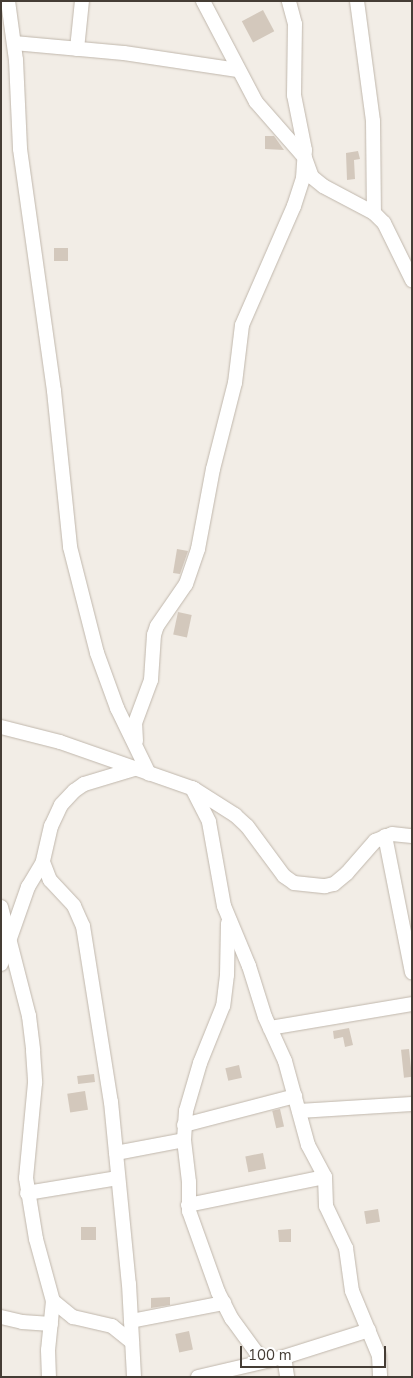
<!DOCTYPE html>
<style>
body{margin:0}
#map{position:relative;width:413px;height:1378px;overflow:hidden;background:#f2ede6;font-family:"Nunito Sans",sans-serif}
div>[style]{position:absolute}
[style*='--x']{left:calc(var(--x)*1px);top:calc(var(--y)*1px);width:calc(var(--w)*1px);rotate:calc(var(--a)*1deg)}
.building>*{inset:0;background:#d3c8bc;transform-origin:0 0}
.roads{filter:drop-shadow(0 0 1px #c0b7ac) drop-shadow(0 0 1px #c0b7ac)}
.minor>*{height:14px;margin:-7px;padding:0 7px;transform-origin:7px;border-radius:7px;background:#fff}
span{translate:-50% -50%;white-space:nowrap;text-align:center;line-height:1.15;-webkit-text-stroke:5px #fff;paint-order:stroke}
.frame{position:absolute;inset:0;border:2px solid #453d35;pointer-events:none}
.scale{position:absolute;left:240px;top:1346px;width:146px;height:22px;box-sizing:border-box;border:2px solid #453d35;border-top:0;padding-left:6px;font-size:15px;line-height:18px;white-space:nowrap;color:#453d35;-webkit-text-stroke:4px #fff;paint-order:stroke}
</style>
<div id="map">
<div class="building">
<i style="left:263px;top:10px;width:24px;height:24px;rotate:62deg"></i>
<i style="clip-path:polygon(265px 136px,274px 136px,284px 150px,265px 149px)"></i>
<i style="clip-path:polygon(358px 151px,360px 159px,354px 160px,355px 179px,347px 180px,346px 153px)"></i>
<i style="left:54px;top:248px;width:14px;height:13px"></i>
<i style="clip-path:polygon(177px 549px,188px 551px,180px 574px,173px 573px)"></i>
<i style="left:178px;top:612px;width:14px;height:23px;rotate:12deg"></i>
<i style="clip-path:polygon(349px 1028px,353px 1045px,345px 1047px,343px 1037px,334px 1039px,333px 1031px)"></i>
<i style="left:409px;top:1049px;width:28px;height:8px;rotate:84deg"></i>
<i style="left:239px;top:1065px;width:13px;height:14px;rotate:77deg"></i>
<i style="left:94px;top:1074px;width:8px;height:17px;rotate:83deg"></i>
<i style="left:85px;top:1091px;width:19px;height:18px;rotate:81deg"></i>
<i style="left:280px;top:1109px;width:18px;height:8px;rotate:77deg"></i>
<i style="left:263px;top:1153px;width:16px;height:18px;rotate:79deg"></i>
<i style="left:378px;top:1209px;width:13px;height:14px;rotate:81deg"></i>
<i style="left:96px;top:1227px;width:13px;height:15px;rotate:90deg"></i>
<i style="clip-path:polygon(291px 1229px,291px 1242px,279px 1242px,278px 1230px)"></i>
<i style="clip-path:polygon(170px 1297px,170px 1305px,151px 1308px,151px 1298px)"></i>
<i style="left:189px;top:1331px;width:19px;height:14px;rotate:78deg"></i>
</div>
<div class="roads">
<div class="minor">
<i style="--x:8;--y:1;--w:60;--a:82.3"></i>
<i style="--x:16;--y:60;--w:89;--a:87.4"></i>
<i style="--x:20;--y:149;--w:244;--a:82"></i>
<i style="--x:54;--y:391;--w:157;--a:84.1"></i>
<i style="--x:70;--y:547;--w:109;--a:75.7"></i>
<i style="--x:97;--y:653;--w:59;--a:70"></i>
<i style="--x:117;--y:708;--w:73;--a:64.1"></i>
<i style="--x:203;--y:1;--w:114;--a:62.3"></i>
<i style="--x:256;--y:102;--w:74;--a:48.8"></i>
<i style="--x:305;--y:158;--w:20;--a:70"></i>
<i style="--x:312;--y:177;--w:14;--a:39"></i>
<i style="--x:323;--y:186;--w:58;--a:27.9"></i>
<i style="--x:374;--y:213;--w:14;--a:45"></i>
<i style="--x:384;--y:223;--w:64;--a:63.8"></i>
<i style="--x:357;--y:1;--w:121;--a:82.4"></i>
<i style="--x:373;--y:121;--w:92;--a:89.4"></i>
<i style="--x:14;--y:43;--w:110;--a:5.2"></i>
<i style="--x:124;--y:53;--w:115;--a:8.5"></i>
<i style="--x:77;--y:49;--w:48;--a:-84.1"></i>
<i style="--x:1;--y:727;--w:61;--a:14.3"></i>
<i style="--x:60;--y:742;--w:142;--a:19.3"></i>
<i style="--x:194;--y:789;--w:49;--a:32.4"></i>
<i style="--x:235;--y:815;--w:16;--a:43"></i>
<i style="--x:247;--y:826;--w:62;--a:53.5"></i>
<i style="--x:284;--y:876;--w:12;--a:35"></i>
<i style="--x:294;--y:883;--w:31;--a:6"></i>
<i style="--x:325;--y:886;--w:9;--a:-13"></i>
<i style="--x:334;--y:884;--w:17;--a:-40"></i>
<i style="--x:347;--y:873;--w:43;--a:-48.8"></i>
<i style="--x:375;--y:841;--w:18;--a:-22"></i>
<i style="--x:392;--y:834;--w:20;--a:6"></i>
<i style="--x:136;--y:741;--w:18;--a:-93"></i>
<i style="--x:135;--y:723;--w:46;--a:-69.6"></i>
<i style="--x:151;--y:680;--w:45;--a:-86.2"></i>
<i style="--x:154;--y:635;--w:9;--a:-72"></i>
<i style="--x:157;--y:626;--w:51;--a:-55.4"></i>
<i style="--x:186;--y:584;--w:37;--a:-71"></i>
<i style="--x:198;--y:549;--w:81;--a:-79.4"></i>
<i style="--x:213;--y:469;--w:89;--a:-75.7"></i>
<i style="--x:235;--y:383;--w:58;--a:-83.1"></i>
<i style="--x:242;--y:325;--w:130;--a:-66.4"></i>
<i style="--x:294;--y:206;--w:29;--a:-72"></i>
<i style="--x:303;--y:178;--w:28;--a:-86"></i>
<i style="--x:305;--y:150;--w:56;--a:-101.3"></i>
<i style="--x:294;--y:95;--w:71;--a:-89.2"></i>
<i style="--x:295;--y:24;--w:24;--a:-105"></i>
<i style="--x:134;--y:769;--w:52;--a:163.3"></i>
<i style="--x:84;--y:784;--w:12;--a:145"></i>
<i style="--x:74;--y:791;--w:19;--a:133"></i>
<i style="--x:61;--y:805;--w:23;--a:115"></i>
<i style="--x:51;--y:826;--w:37;--a:103"></i>
<i style="--x:43;--y:862;--w:19;--a:69"></i>
<i style="--x:50;--y:880;--w:35;--a:47"></i>
<i style="--x:74;--y:906;--w:22;--a:66"></i>
<i style="--x:83;--y:926;--w:178;--a:81"></i>
<i style="--x:111;--y:1102;--w:183;--a:84.4"></i>
<i style="--x:129;--y:1284;--w:93;--a:86.9"></i>
<i style="--x:192;--y:788;--w:38;--a:63"></i>
<i style="--x:209;--y:822;--w:85;--a:79.9"></i>
<i style="--x:224;--y:906;--w:65;--a:67.4"></i>
<i style="--x:249;--y:966;--w:53;--a:72.6"></i>
<i style="--x:265;--y:1017;--w:48;--a:65.6"></i>
<i style="--x:285;--y:1061;--w:87;--a:74.7"></i>
<i style="--x:308;--y:1145;--w:36;--a:62"></i>
<i style="--x:325;--y:1177;--w:29;--a:88"></i>
<i style="--x:326;--y:1206;--w:47;--a:64.5"></i>
<i style="--x:346;--y:1248;--w:43;--a:82.1"></i>
<i style="--x:352;--y:1291;--w:70;--a:67.4"></i>
<i style="--x:379;--y:1356;--w:21;--a:87"></i>
<i style="--x:385;--y:836;--w:139;--a:78.8"></i>
<i style="--x:1;--y:907;--w:113;--a:75.6"></i>
<i style="--x:29;--y:1016;--w:35;--a:83"></i>
<i style="--x:33;--y:1051;--w:32;--a:86"></i>
<i style="--x:35;--y:1083;--w:95;--a:95.4"></i>
<i style="--x:26;--y:1178;--w:62;--a:80.7"></i>
<i style="--x:36;--y:1239;--w:64;--a:74.7"></i>
<i style="--x:53;--y:1301;--w:49;--a:95.8"></i>
<i style="--x:48;--y:1350;--w:27;--a:88"></i>
<i style="--x:228;--y:923;--w:52;--a:91.1"></i>
<i style="--x:227;--y:975;--w:31;--a:97"></i>
<i style="--x:223;--y:1006;--w:61;--a:112"></i>
<i style="--x:200;--y:1063;--w:50;--a:106.3"></i>
<i style="--x:186;--y:1111;--w:29;--a:94"></i>
<i style="--x:184;--y:1140;--w:42;--a:83.2"></i>
<i style="--x:189;--y:1182;--w:29;--a:90"></i>
<i style="--x:189;--y:1211;--w:86;--a:70.3"></i>
<i style="--x:218;--y:1292;--w:30;--a:63"></i>
<i style="--x:232;--y:1319;--w:41;--a:54"></i>
<i style="--x:256;--y:1352;--w:15;--a:37"></i>
<i style="--x:1;--y:964;--w:82;--a:-70.7"></i>
<i style="--x:28;--y:887;--w:29;--a:-59"></i>
<i style="--x:270;--y:1028;--w:144;--a:-9.6"></i>
<i style="--x:299;--y:1111;--w:113;--a:-3.5"></i>
<i style="--x:184;--y:1125;--w:115;--a:-14.6"></i>
<i style="--x:116;--y:1153;--w:69;--a:-10.8"></i>
<i style="--x:27;--y:1193;--w:92;--a:-9.4"></i>
<i style="--x:188;--y:1205;--w:140;--a:-11.6"></i>
<i style="--x:53;--y:1301;--w:26;--a:39"></i>
<i style="--x:73;--y:1317;--w:40;--a:13"></i>
<i style="--x:112;--y:1326;--w:26;--a:39"></i>
<i style="--x:1;--y:1317;--w:22;--a:13"></i>
<i style="--x:22;--y:1322;--w:29;--a:4"></i>
<i style="--x:131;--y:1321;--w:95;--a:-11"></i>
<i style="--x:284;--y:1357;--w:20;--a:81"></i>
<i style="--x:198;--y:1377;--w:88;--a:-13.1"></i>
<i style="--x:284;--y:1357;--w:89;--a:-17.6"></i>
</div>
</div>
<div class="frame"></div>
<div class="scale">100 m</div>
</div>
